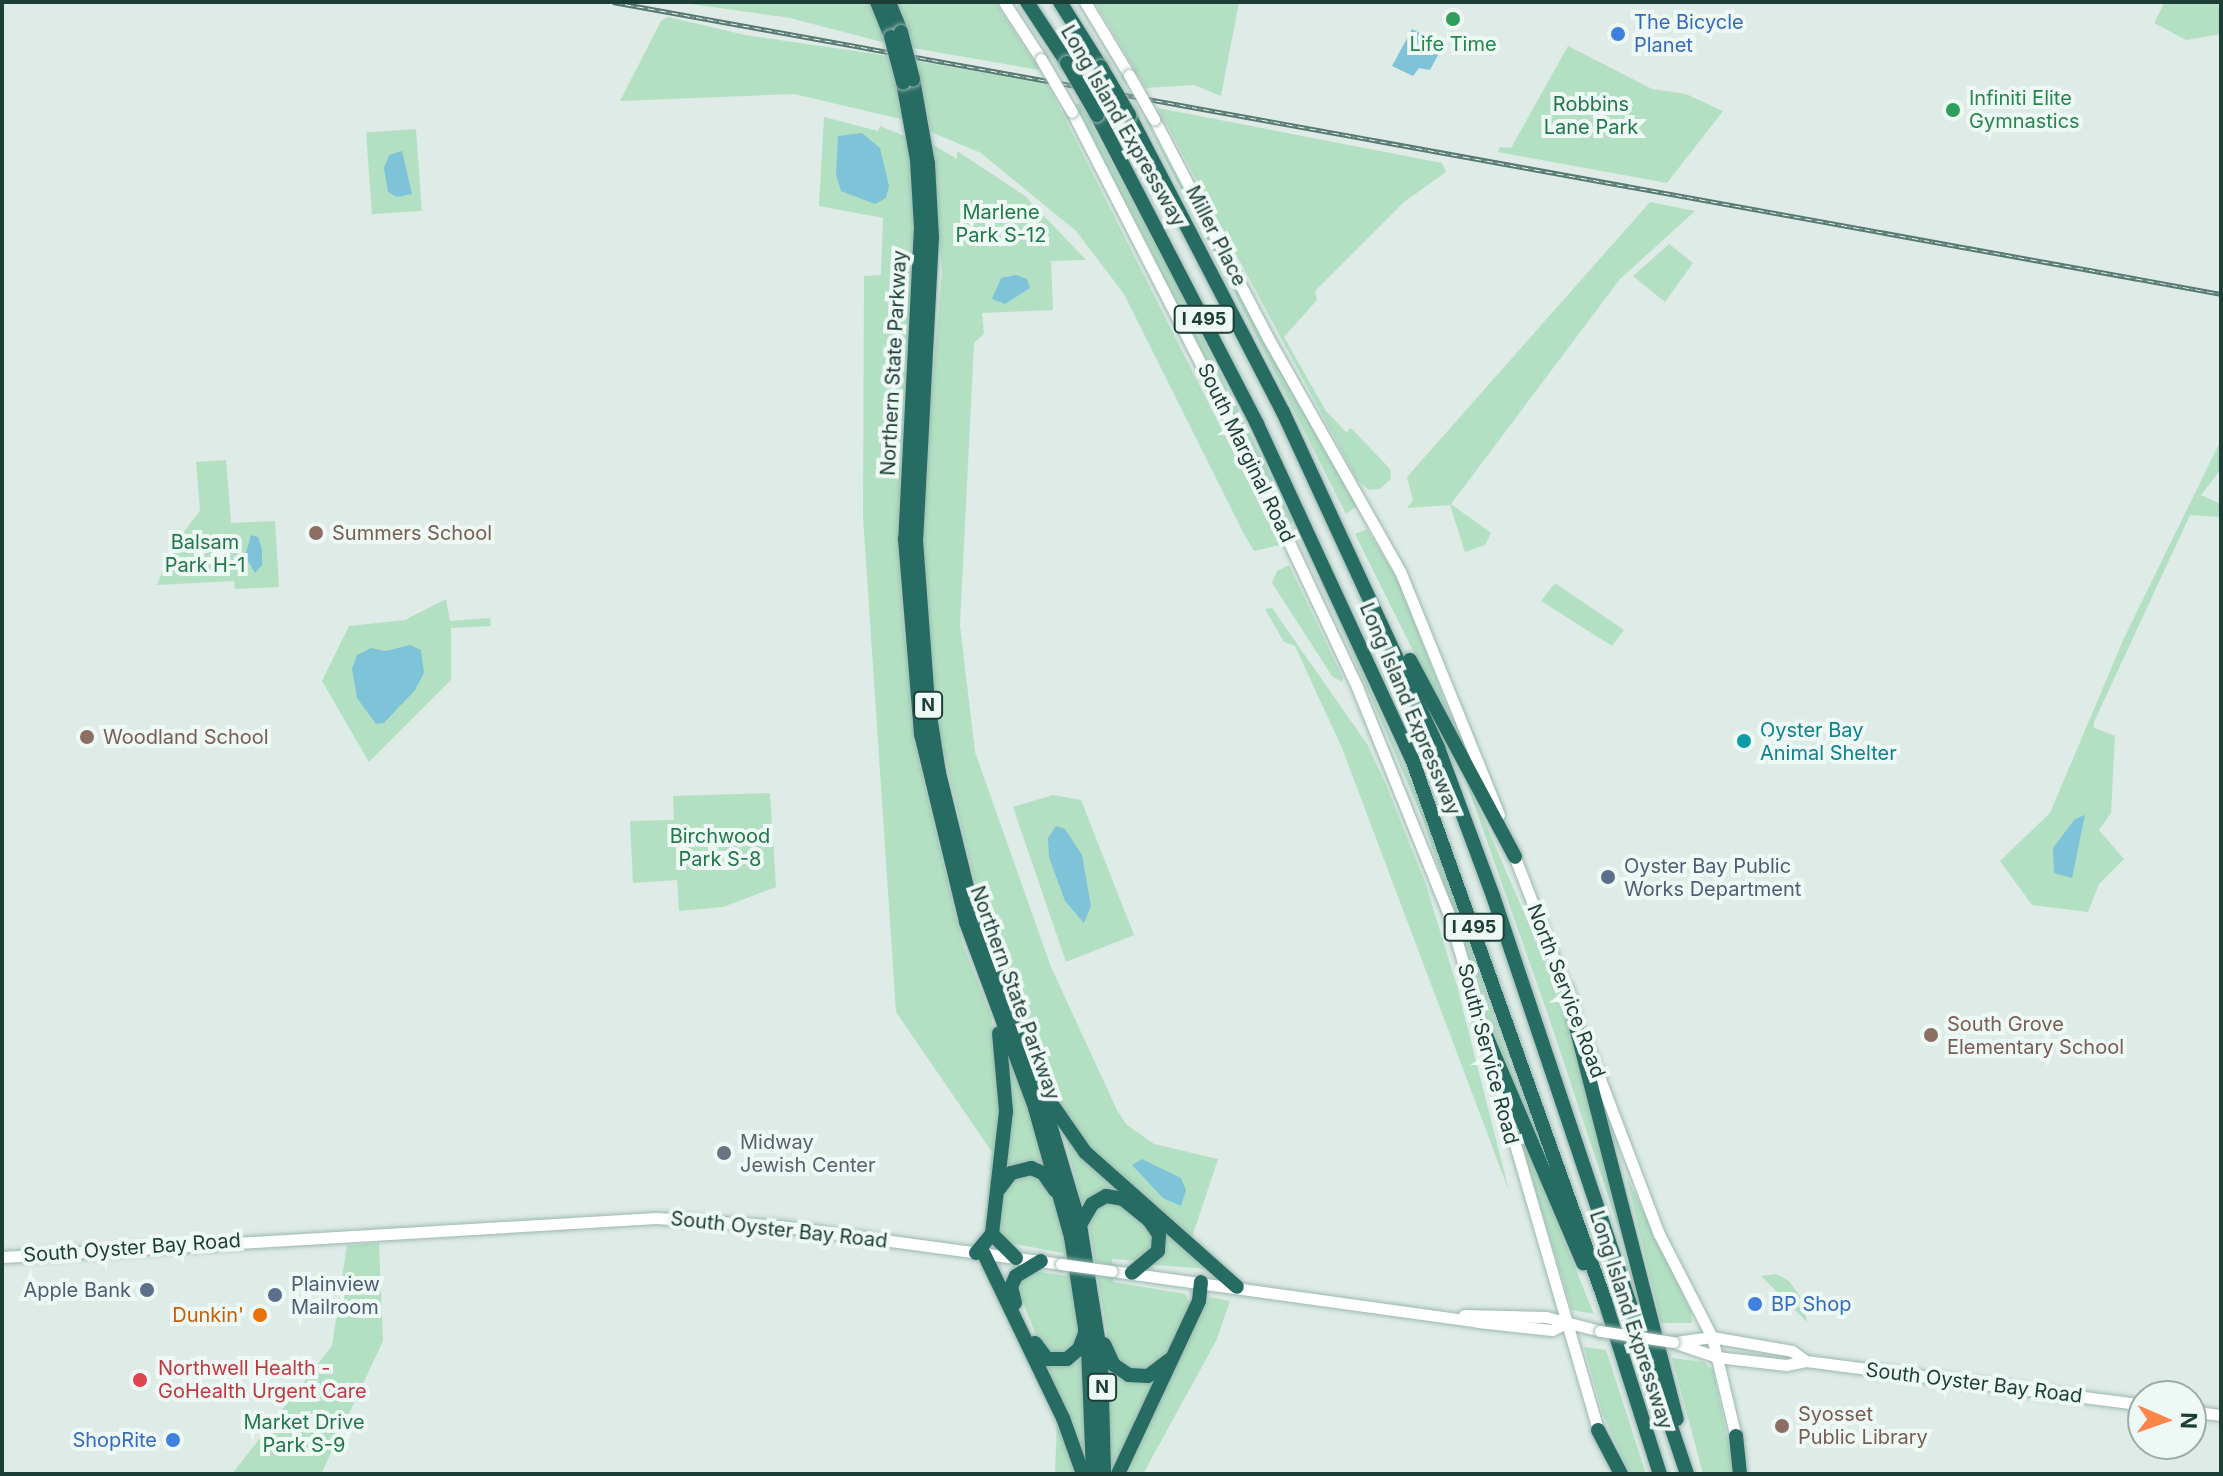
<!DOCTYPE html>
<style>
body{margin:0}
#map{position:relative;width:2223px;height:1476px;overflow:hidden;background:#deebe6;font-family:Inter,sans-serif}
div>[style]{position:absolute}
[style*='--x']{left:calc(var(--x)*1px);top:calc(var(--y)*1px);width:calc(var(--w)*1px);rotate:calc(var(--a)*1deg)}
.green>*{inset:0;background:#b3e0c3;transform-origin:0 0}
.water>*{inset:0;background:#7ec3d8}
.roads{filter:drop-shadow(0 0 2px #9bb8b0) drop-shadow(0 0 2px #9bb8b0)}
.secondary>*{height:11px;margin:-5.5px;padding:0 5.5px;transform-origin:5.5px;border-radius:5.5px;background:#fff}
.motorway>*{height:14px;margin:-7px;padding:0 7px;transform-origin:7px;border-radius:7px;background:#266c63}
.rail>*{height:5px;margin-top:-2.5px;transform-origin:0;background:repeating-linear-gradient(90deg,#eef8f4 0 6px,#577972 0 12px);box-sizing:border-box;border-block:2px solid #577972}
.bridges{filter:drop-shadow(0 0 2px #9bb8b0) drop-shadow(0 0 2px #9bb8b0)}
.secondary-bridge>*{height:11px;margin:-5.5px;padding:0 5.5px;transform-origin:5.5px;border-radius:5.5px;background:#fff}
.motorway-bridge>*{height:14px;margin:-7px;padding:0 7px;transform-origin:7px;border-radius:7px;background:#266c63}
.dots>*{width:22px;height:22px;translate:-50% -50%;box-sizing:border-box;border:4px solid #eef8f4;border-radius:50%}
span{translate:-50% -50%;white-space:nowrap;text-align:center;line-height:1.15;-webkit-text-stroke:8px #eef8f4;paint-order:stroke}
.shield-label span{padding:2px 6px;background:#eef8f4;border:2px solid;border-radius:6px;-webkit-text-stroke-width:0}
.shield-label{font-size:18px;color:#1d3d37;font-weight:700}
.shop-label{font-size:20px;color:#366cbe}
.left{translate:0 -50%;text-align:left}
.right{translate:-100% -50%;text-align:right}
.leisure-label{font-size:20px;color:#27864d}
.park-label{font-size:20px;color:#23784b}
.street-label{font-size:20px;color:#1d3d37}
.education-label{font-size:20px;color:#785e54}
.culture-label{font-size:20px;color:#0d838f}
.service-label{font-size:20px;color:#4e5e75}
.worship-label{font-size:20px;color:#5b616d}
.food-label{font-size:20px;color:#c56008}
.health-label{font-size:20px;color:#be3a42}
.frame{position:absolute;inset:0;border:4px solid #1d3d37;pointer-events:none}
.north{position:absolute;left:2127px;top:1380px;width:80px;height:80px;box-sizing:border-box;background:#eef8f4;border:2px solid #9aada8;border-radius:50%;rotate:92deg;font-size:22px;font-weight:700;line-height:32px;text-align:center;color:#1d3d37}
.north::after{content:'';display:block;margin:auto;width:28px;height:36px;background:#ff8448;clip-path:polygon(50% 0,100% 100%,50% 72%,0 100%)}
</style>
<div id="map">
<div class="green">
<i style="clip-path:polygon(677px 2px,874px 2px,886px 43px,790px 18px)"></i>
<i style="clip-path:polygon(896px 2px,995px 2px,1039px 70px,913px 48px)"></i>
<i style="clip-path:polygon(1095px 2px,1239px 2px,1221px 96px,1194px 85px,1146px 88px)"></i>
<i style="clip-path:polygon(2165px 2px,2221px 2px,2221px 34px,2186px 40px,2154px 23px)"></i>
<i style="clip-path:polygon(668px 17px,745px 35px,890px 56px,905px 120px,794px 94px,620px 101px,661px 21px)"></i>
<i style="clip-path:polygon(1568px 46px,1652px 89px,1686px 94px,1723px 111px,1667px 183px,1498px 152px,1500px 147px,1511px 148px)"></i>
<i style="clip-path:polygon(916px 61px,1047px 83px,1280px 545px,1254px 551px,1245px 536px,1124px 294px,1076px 231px,981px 153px,931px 132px)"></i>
<i style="clip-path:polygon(1080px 103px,1179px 290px,1293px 521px,1290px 523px,1076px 105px)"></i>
<i style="clip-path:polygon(1158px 108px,1442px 163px,1446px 172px,1404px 202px,1315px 291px,1317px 300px,1284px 337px,1326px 411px,1346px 432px,1351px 428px,1390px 469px,1391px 479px,1380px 489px,1369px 490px,1357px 480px)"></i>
<i style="clip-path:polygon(1140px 110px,1358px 505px,1346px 514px,1227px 278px)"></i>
<i style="clip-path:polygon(824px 117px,878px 131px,880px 126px,907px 137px,913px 176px,918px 235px,898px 532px,903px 622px,919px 761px,963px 945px,991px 1016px,1003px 1077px,988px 1238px,983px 1240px,992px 1152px,896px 1012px,863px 516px,864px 276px,881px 275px,883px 218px,819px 206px)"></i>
<i style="left:416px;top:129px;width:82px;height:50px;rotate:86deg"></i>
<i style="clip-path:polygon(933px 145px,957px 159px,957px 151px,1025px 196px,1086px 260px,1051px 261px,1053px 310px,982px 313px,984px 334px,974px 343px,960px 625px,975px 752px,1051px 967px,1117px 1110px,1126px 1124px,1154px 1144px,1218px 1159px,1192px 1237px,1227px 1269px,1091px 1153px,1064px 1120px,974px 878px,936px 719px,923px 578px,924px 480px,942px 272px)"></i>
<i style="clip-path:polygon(1650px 202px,1695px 211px,1620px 279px,1451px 504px,1491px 533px,1485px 545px,1465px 552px,1450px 505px,1407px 508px,1413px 500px,1407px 477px)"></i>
<i style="clip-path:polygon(1669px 244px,1693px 263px,1665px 302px,1633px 276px)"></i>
<i style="clip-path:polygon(2221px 440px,2221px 469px,2201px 495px,2221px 504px,2221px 517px,2190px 515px,2094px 722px,2094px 728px,2115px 736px,2111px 813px,2099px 830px,2124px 859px,2099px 884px,2088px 912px,2032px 905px,2000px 861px,2050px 813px,2124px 638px)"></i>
<i style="clip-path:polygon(226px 460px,231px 523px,275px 521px,279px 587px,235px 589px,234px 581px,157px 585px,172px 547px,200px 511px,196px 462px)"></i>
<i style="clip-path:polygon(1367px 529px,1398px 580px,1468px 761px,1355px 534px)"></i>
<i style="clip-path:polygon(1289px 565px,1343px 678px,1342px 682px,1332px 676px,1272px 583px,1277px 571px)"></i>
<i style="clip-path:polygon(1316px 568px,1426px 816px,1530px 1124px,1484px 1006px,1422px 817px)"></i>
<i style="clip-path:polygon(1555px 583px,1624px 630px,1612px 646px,1541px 601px)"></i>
<i style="clip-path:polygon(446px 599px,450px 621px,490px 618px,491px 626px,451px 628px,451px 680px,369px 762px,322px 681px,349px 626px,405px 620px)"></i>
<i style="clip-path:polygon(1272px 608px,1367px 744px,1385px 782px,1425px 882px,1457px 986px,1509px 1191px,1342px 748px,1295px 646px,1284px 642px,1265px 609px)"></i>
<i style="clip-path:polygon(1460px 764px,1564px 1006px,1634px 1274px,1548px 1015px)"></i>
<i style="clip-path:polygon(770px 793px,776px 887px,723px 907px,679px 911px,677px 880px,633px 883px,630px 821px,674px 820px,673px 796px)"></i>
<i style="clip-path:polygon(1053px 795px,1081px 800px,1134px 935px,1066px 962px,1013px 807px)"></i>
<i style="clip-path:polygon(1009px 1057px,1050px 1171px,1042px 1168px,1000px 1183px)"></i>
<i style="clip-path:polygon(1510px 1106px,1534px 1167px,1594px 1314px,1572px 1310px)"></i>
<i style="clip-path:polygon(1064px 1133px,1129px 1196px,1082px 1203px)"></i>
<i style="clip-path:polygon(1029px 1170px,1050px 1187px,1066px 1234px,1079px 1337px,1077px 1345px,1060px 1357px,1042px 1350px,1016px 1285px,1033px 1271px,1067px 1276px,1064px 1253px,1009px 1243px,998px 1231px,1003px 1190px,1009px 1179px)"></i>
<i style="clip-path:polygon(1626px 1175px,1691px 1311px,1692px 1323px,1661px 1323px)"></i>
<i style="clip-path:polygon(1114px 1200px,1153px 1228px,1156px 1247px,1140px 1261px,1112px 1259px,1113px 1282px,1185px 1294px,1191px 1305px,1158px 1370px,1127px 1371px,1110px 1350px,1089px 1223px,1096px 1207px)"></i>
<i style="clip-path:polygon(1158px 1223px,1209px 1269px,1154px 1265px)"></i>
<i style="clip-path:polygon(379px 1243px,383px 1341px,321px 1474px,232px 1474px,332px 1346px,347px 1245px)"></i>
<i style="clip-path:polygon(980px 1263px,1059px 1417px,1079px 1474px,1055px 1474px,1057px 1422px)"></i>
<i style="clip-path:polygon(1776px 1274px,1789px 1281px,1802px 1299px,1807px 1322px,1761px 1276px)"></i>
<i style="clip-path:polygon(1210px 1297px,1230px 1301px,1216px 1341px,1143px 1474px,1123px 1474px)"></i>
<i style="clip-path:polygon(1584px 1347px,1606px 1350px,1646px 1474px,1630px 1474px,1603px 1415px)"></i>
<i style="clip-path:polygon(1036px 1353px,1084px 1357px,1087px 1470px)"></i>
<i style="clip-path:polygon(1672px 1358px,1704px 1362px,1713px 1370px,1735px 1474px,1703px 1474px)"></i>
<i style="clip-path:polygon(1107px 1369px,1158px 1374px,1117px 1474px,1110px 1474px)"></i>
</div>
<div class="water">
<i style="clip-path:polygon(1412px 29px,1443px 46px,1430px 70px,1419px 68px,1413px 76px,1392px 66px)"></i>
<i style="clip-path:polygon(862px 133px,880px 148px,889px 186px,886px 198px,875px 204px,841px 191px,836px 175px,838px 136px)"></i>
<i style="clip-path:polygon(402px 151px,412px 194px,397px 197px,388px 192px,384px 168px,389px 155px)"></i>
<i style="clip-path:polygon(1016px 275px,1027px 279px,1030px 288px,1005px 304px,992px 299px,1001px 278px)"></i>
<i style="clip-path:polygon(251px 535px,258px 537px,262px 549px,262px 565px,255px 573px,245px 556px)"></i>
<i style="clip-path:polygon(410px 645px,421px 650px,424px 673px,415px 690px,384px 723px,376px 724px,357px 698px,352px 669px,357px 655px,371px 648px,386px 651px)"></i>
<i style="clip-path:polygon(2085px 815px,2072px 878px,2054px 873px,2053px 848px,2075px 819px)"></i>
<i style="clip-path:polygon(1056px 826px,1065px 829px,1082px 855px,1091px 906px,1084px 923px,1065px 901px,1049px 857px,1048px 838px)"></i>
<i style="clip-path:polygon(1142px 1159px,1181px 1178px,1186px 1190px,1181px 1206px,1163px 1198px,1132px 1165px)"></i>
</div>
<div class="roads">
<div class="secondary">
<i style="--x:1004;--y:2;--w:68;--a:57"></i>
<i style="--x:1085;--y:2;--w:85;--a:58.9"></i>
<i style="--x:1072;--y:112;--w:404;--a:62.9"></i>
<i style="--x:1256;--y:472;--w:238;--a:64.8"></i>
<i style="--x:1357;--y:687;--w:246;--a:68"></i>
<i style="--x:1449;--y:915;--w:123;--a:73.5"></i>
<i style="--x:1154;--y:119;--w:247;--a:62.5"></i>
<i style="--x:1268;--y:338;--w:268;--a:60.5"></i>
<i style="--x:1400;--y:571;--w:263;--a:67.9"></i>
<i style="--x:1512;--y:850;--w:155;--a:68.9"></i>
<i style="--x:1584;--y:1037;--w:211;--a:69.2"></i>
<i style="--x:1659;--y:1234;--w:116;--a:62.8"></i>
<i style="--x:1712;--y:1337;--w:108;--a:76.6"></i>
<i style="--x:1490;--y:1058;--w:395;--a:73.8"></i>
<i style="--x:2;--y:1257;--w:655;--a:-3.41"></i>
<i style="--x:656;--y:1218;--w:124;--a:3.7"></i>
<i style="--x:780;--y:1226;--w:284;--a:7.7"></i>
<i style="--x:1112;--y:1271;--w:370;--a:7.9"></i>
<i style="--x:1478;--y:1322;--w:74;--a:6.2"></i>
<i style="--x:1552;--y:1330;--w:13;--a:-27"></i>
<i style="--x:1464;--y:1315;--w:82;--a:1.4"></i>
<i style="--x:1546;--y:1317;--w:56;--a:14.5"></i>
<i style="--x:1673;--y:1342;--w:46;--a:18.8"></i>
<i style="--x:1717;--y:1357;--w:69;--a:6.6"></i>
<i style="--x:1786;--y:1365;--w:20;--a:-11"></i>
<i style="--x:1806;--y:1361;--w:340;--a:7.4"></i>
<i style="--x:1676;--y:1342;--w:36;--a:-8"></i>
<i style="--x:1712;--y:1337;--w:81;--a:9.9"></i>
<i style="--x:1792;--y:1351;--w:17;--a:36"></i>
<i style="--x:2191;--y:1411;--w:30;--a:8"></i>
</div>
<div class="motorway">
<i style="--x:877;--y:2;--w:38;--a:68"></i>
<i style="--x:889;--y:2;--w:32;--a:68"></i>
<i style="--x:1027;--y:2;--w:73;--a:56.7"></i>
<i style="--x:1060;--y:2;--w:77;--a:57.8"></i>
<i style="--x:913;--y:79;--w:86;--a:80"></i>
<i style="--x:928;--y:164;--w:73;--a:86.9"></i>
<i style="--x:932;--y:237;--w:303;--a:93"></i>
<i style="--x:916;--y:540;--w:163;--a:85.8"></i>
<i style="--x:928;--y:703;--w:71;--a:81.1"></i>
<i style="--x:939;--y:773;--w:134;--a:76.2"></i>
<i style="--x:971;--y:903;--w:190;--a:69.7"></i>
<i style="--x:1037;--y:1081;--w:150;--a:73.4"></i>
<i style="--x:1080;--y:1225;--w:135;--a:81"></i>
<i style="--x:1101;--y:1358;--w:116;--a:88.5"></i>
<i style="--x:903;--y:82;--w:79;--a:79.8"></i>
<i style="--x:917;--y:160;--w:68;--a:86.6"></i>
<i style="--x:921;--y:228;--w:311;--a:92.9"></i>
<i style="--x:905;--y:539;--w:196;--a:85.3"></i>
<i style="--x:921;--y:734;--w:193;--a:76.5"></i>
<i style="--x:966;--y:922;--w:198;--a:69.6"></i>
<i style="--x:1035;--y:1108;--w:134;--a:74.4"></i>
<i style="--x:1071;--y:1237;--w:112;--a:81.3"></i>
<i style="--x:1088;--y:1348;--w:126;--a:87.7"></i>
<i style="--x:1097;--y:115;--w:348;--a:62.6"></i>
<i style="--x:1257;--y:424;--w:369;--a:65.2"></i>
<i style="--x:1412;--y:759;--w:575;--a:70.4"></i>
<i style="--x:1605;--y:1301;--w:182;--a:72.4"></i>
<i style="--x:1129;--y:115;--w:335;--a:62.6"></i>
<i style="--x:1283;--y:412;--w:370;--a:65.2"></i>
<i style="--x:1438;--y:748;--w:158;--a:69.6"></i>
<i style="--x:1493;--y:896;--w:610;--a:71.45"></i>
<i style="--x:1410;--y:660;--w:223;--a:61.9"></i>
<i style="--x:1566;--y:988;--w:445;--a:75.6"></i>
<i style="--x:1482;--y:1026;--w:258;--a:66.9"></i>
<i style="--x:1051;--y:1103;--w:60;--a:55.2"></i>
<i style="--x:1085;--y:1152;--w:203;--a:41.6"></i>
<i style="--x:999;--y:1189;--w:20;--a:-53"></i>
<i style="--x:1011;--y:1173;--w:21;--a:-14"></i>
<i style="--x:1031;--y:1168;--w:13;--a:23"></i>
<i style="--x:1043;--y:1173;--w:21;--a:55"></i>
<i style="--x:1080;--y:1225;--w:24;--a:-60"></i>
<i style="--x:1092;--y:1204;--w:16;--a:-30"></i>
<i style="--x:1106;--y:1196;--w:17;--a:10"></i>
<i style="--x:1123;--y:1199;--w:33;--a:39"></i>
<i style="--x:1149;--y:1220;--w:18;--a:56"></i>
<i style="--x:1159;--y:1235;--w:16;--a:94"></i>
<i style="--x:1158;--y:1251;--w:34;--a:140"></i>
<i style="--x:992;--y:1234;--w:34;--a:45"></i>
<i style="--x:976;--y:1253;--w:25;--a:-50"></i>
<i style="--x:992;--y:1234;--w:124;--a:-83.5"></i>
<i style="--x:1006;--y:1111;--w:78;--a:-95.1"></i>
<i style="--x:984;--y:1254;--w:182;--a:64.3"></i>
<i style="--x:1063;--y:1418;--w:59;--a:70.3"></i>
<i style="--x:1015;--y:1303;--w:16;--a:-104"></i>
<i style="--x:1011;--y:1287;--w:12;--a:-66"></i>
<i style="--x:1016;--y:1276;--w:29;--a:-31"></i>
<i style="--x:1035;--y:1343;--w:20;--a:53"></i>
<i style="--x:1047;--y:1359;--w:20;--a:0"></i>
<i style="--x:1067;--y:1359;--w:16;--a:-40"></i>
<i style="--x:1079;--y:1349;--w:19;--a:-69"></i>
<i style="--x:1104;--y:1344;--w:23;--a:65"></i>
<i style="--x:1114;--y:1365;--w:18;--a:34"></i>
<i style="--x:1129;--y:1375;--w:19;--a:3"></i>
<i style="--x:1148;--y:1376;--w:26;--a:-37"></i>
<i style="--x:1598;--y:1430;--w:50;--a:62.4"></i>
<i style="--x:1736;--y:1436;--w:38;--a:84"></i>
<i style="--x:1118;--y:1474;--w:191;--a:-64.9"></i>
<i style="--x:1199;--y:1301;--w:19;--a:-84"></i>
</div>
</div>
<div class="rail">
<i style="--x:613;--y:2;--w:1634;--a:10.29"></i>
</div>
<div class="bridges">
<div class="secondary-bridge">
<i style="--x:1041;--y:59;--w:61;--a:59.7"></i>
<i style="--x:1129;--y:75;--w:51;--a:60.4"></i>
<i style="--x:1061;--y:1264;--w:51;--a:7.8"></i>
<i style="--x:1600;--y:1331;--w:74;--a:8.6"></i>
</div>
<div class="motorway-bridge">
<i style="--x:901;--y:32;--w:49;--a:75.7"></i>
<i style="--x:891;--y:37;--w:47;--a:75.1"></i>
<i style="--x:1067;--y:63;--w:60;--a:60"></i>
<i style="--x:1101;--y:67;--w:56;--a:59.7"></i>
</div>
</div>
<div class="dots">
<i style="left:1453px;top:19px;background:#2e9e5b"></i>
<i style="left:1618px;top:34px;background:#3f7fe0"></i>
<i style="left:1953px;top:110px;background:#2e9e5b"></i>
<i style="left:316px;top:533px;background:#8d6e63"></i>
<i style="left:87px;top:737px;background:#8d6e63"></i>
<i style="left:1744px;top:741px;background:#0f9aa8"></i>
<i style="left:1608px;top:877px;background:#5c6f8a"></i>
<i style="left:1931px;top:1035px;background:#8d6e63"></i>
<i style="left:724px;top:1153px;background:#6b7280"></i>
<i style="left:147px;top:1290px;background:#5c6f8a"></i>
<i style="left:275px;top:1295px;background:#5c6f8a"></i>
<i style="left:1755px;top:1304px;background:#3f7fe0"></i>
<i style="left:260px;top:1315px;background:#e8710a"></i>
<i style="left:140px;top:1380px;background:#e0444e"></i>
<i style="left:1782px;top:1426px;background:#8d6e63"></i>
<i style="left:173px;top:1440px;background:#3f7fe0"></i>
</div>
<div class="shield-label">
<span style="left:1204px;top:319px">I 495</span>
<span style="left:928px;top:705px">N</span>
<span style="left:1474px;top:927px">I 495</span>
<span style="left:1102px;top:1387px">N</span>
</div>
<div class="shop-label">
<span class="left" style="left:1634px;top:34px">The Bicycle<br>Planet</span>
<span class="left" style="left:1771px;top:1304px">BP Shop</span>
<span class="right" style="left:157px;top:1440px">ShopRite</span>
</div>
<div class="leisure-label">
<span style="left:1453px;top:44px">Life Time</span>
<span class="left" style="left:1969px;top:110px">Infiniti Elite<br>Gymnastics</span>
</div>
<div class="park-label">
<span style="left:1591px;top:116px">Robbins<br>Lane Park</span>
<span style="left:1001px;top:224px">Marlene<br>Park S-12</span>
<span style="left:205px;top:554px">Balsam<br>Park H-1</span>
<span style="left:720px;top:848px">Birchwood<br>Park S-8</span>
<span style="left:304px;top:1434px">Market Drive<br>Park S-9</span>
</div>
<div class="street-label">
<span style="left:1123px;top:126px;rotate:60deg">Long Island Expressway</span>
<span style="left:1216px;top:236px;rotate:63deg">Miller Place</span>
<span style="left:894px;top:363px;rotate:-87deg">Northern State Parkway</span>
<span style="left:1246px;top:453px;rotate:64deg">South Marginal Road</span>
<span style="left:1410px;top:709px;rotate:67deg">Long Island Expressway</span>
<span style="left:1566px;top:991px;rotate:69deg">North Service Road</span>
<span style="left:1015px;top:993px;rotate:70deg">Northern State Parkway</span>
<span style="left:1488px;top:1054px;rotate:75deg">South Service Road</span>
<span style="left:779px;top:1230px;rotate:6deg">South Oyster Bay Road</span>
<span style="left:132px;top:1248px;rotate:-4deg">South Oyster Bay Road</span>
<span style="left:1631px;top:1320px;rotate:72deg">Long Island Expressway</span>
<span style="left:1974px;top:1383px;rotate:7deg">South Oyster Bay Road</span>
</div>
<div class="education-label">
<span class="left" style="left:332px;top:533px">Summers School</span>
<span class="left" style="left:103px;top:737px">Woodland School</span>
<span class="left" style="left:1947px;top:1036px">South Grove<br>Elementary School</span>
<span class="left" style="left:1798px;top:1426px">Syosset<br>Public Library</span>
</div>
<div class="culture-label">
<span class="left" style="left:1760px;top:742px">Oyster Bay<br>Animal Shelter</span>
</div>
<div class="service-label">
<span class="left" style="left:1624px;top:878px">Oyster Bay Public<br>Works Department</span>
<span class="left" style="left:291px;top:1296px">Plainview<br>Mailroom</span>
<span class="right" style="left:131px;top:1290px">Apple Bank</span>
</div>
<div class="worship-label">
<span class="left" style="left:740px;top:1154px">Midway<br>Jewish Center</span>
</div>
<div class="food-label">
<span class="right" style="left:244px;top:1315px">Dunkin'</span>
</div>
<div class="health-label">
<span class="left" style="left:158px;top:1380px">Northwell Health -<br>GoHealth Urgent Care</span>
</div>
<div class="frame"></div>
<div class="north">N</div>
</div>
